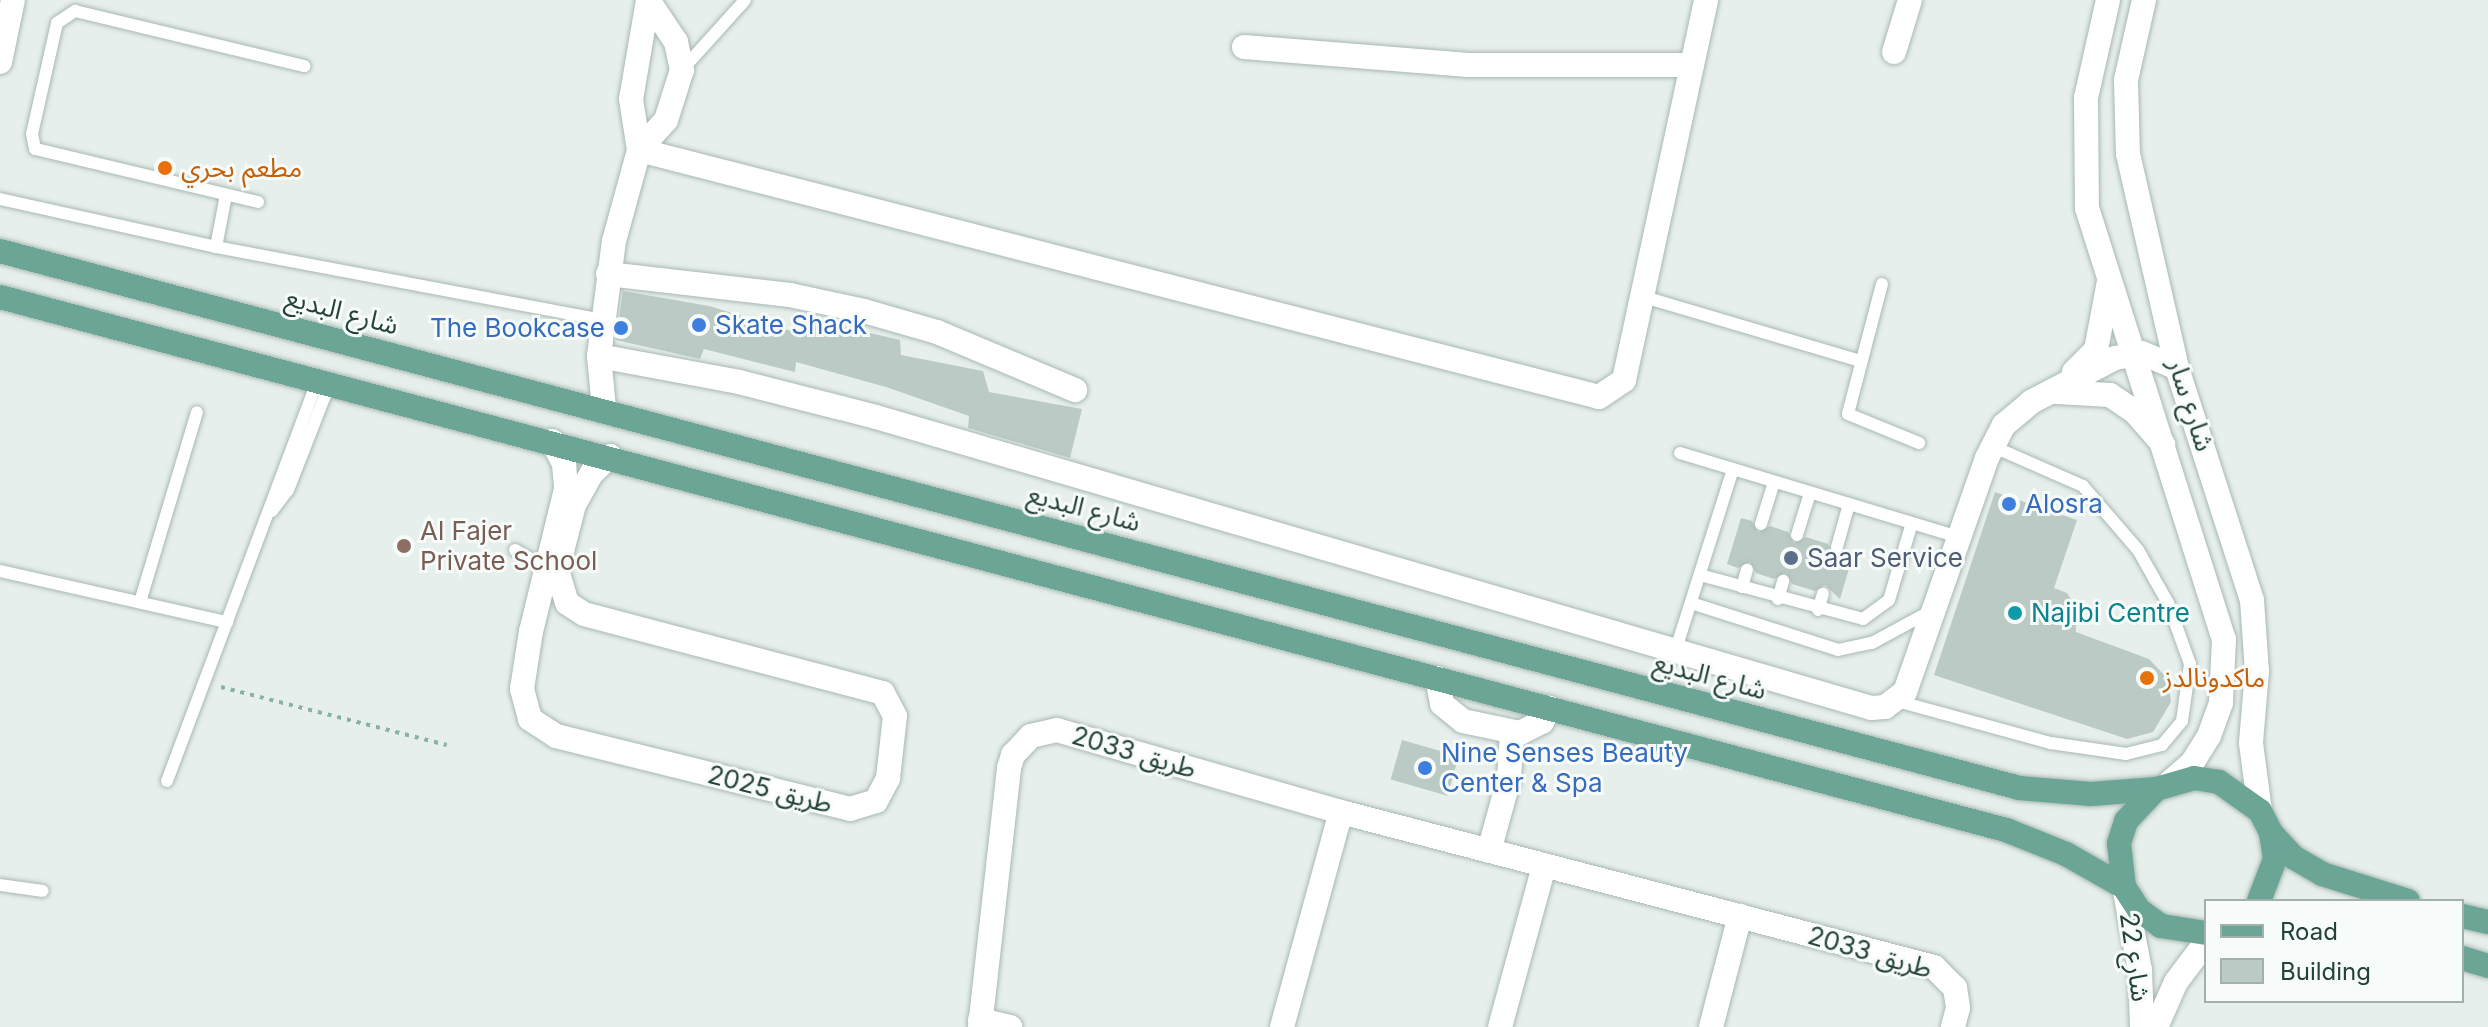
<!DOCTYPE html>
<meta charset="utf-8">
<style>
body{margin:0}
#map{position:relative;width:2488px;height:1027px;overflow:hidden;background:#e6efeb;font-family:Inter,"Noto Sans Arabic",sans-serif}
div>[style]{position:absolute}
[style*='--x']{left:calc(var(--x)*1px);top:calc(var(--y)*1px);width:calc(var(--w)*1px);rotate:calc(var(--a)*1deg)}
.building>*{inset:0;background:#bbcac4;transform-origin:0 0}
.path>*{height:4px;margin-top:-2px;transform-origin:0;background:repeating-linear-gradient(90deg,#86b3a5 0 4px,transparent 0 10px)}
.roads{filter:drop-shadow(0 0 2px #a8b8b2) drop-shadow(0 0 2px #a8b8b2)}
.lane>*{height:12px;margin:-6px;padding:0 6px;transform-origin:6px;border-radius:6px;background:#fff}
.street>*{height:24px;margin:-12px;padding:0 12px;transform-origin:12px;border-radius:12px;background:#fff}
.secondary>*{height:24px;margin:-12px;padding:0 12px;transform-origin:12px;border-radius:12px;background:#fff}
.primary>*{height:24px;margin:-12px;padding:0 12px;transform-origin:12px;border-radius:12px;background:#6aa596}
.dots>*{width:22px;height:22px;translate:-50% -50%;box-sizing:border-box;border:4px solid #f7fbf9;border-radius:50%}
span{translate:-50% -50%;white-space:nowrap;text-align:center;line-height:1.15;-webkit-text-stroke:6px #f7fbf9;paint-order:stroke}
.food-label{font-size:26px;color:#c56008}
.left{translate:0 -50%;text-align:left}
.street-label{font-size:26px;color:#24423a}
.shop-label{font-size:26px;color:#366cbe}
.right{translate:-100% -50%;text-align:right}
.education-label{font-size:26px;color:#785e54}
.service-label{font-size:26px;color:#4e5e75}
.culture-label{font-size:26px;color:#0d838f}
.legend{position:absolute;left:2204px;top:899px;width:260px;height:104px;box-sizing:border-box;background:#f7fbf9;border:2px solid #a3b1ad;margin:0;padding:10px 14px;list-style:none;font-size:24px;color:#24423a}
.legend li{display:flex;align-items:center;gap:16px;height:40px}
.legend b{width:40px;border:2px solid #a3b1ad}
</style>
<div id="map">
<div class="building">
<i style="clip-path:polygon(623px 291px,709px 306px,798px 333px,806px 318px,900px 340px,901px 355px,983px 371px,989px 392px,1082px 409px,1070px 458px,968px 428px,969px 416px,886px 387px,796px 362px,795px 372px,704px 349px,700px 359px,616px 340px)"></i>
<i style="clip-path:polygon(1995px 492px,2077px 520px,2054px 588px,2067px 593px,2075px 606px,2076px 632px,2149px 659px,2168px 679px,2171px 702px,2153px 732px,2127px 739px,1934px 675px)"></i>
<i style="clip-path:polygon(1741px 518px,1752px 521px,1758px 532px,1770px 526px,1788px 532px,1794px 543px,1806px 537px,1828px 544px,1834px 555px,1854px 552px,1840px 599px,1825px 585px,1815px 591px,1792px 584px,1786px 573px,1774px 579px,1756px 573px,1750px 562px,1738px 568px,1727px 564px)"></i>
<i style="left:1402px;top:740px;width:59px;height:41px;rotate:16deg"></i>
</div>
<div class="path">
<i style="--x:221;--y:687;--w:233;--a:14.4"></i>
</div>
<div class="roads">
<div class="lane">
<i style="--x:682;--y:70;--w:94;--a:-48"></i>
<i style="--x:0;--y:199;--w:221;--a:12.5"></i>
<i style="--x:216;--y:247;--w:395;--a:10.7"></i>
<i style="--x:258;--y:202;--w:229;--a:-166.6"></i>
<i style="--x:35;--y:149;--w:15;--a:-101"></i>
<i style="--x:32;--y:134;--w:114;--a:-77.3"></i>
<i style="--x:57;--y:23;--w:22;--a:-34"></i>
<i style="--x:75;--y:11;--w:236;--a:13.5"></i>
<i style="--x:216;--y:247;--w:53;--a:-79.1"></i>
<i style="--x:1882;--y:284;--w:134;--a:104.7"></i>
<i style="--x:1848;--y:414;--w:77;--a:22.2"></i>
<i style="--x:1644;--y:297;--w:225;--a:16.5"></i>
<i style="--x:1680;--y:453;--w:290;--a:16.8"></i>
<i style="--x:272;--y:511;--w:26;--a:-53"></i>
<i style="--x:288;--y:490;--w:115;--a:-68.6"></i>
<i style="--x:1761;--y:524;--w:44;--a:-72.8"></i>
<i style="--x:1797;--y:535;--w:44;--a:-72.8"></i>
<i style="--x:1837;--y:547;--w:45;--a:-74.4"></i>
<i style="--x:515;--y:550;--w:36;--a:30"></i>
<i style="--x:0;--y:571;--w:233;--a:12.7"></i>
<i style="--x:1700;--y:575;--w:169;--a:15.1"></i>
<i style="--x:1863;--y:619;--w:32;--a:-36"></i>
<i style="--x:1889;--y:600;--w:80;--a:-73.4"></i>
<i style="--x:1742;--y:587;--w:18;--a:-74"></i>
<i style="--x:1778;--y:599;--w:19;--a:-74"></i>
<i style="--x:140;--y:602;--w:198;--a:-73.3"></i>
<i style="--x:1691;--y:603;--w:154;--a:17.7"></i>
<i style="--x:1838;--y:650;--w:35;--a:-12"></i>
<i style="--x:1872;--y:643;--w:65;--a:-28.5"></i>
<i style="--x:1818;--y:610;--w:17;--a:-73"></i>
<i style="--x:1675;--y:652;--w:192;--a:-72.4"></i>
<i style="--x:1897;--y:701;--w:160;--a:15.3"></i>
<i style="--x:2051;--y:743;--w:76;--a:8.3"></i>
<i style="--x:2126;--y:754;--w:37;--a:-14"></i>
<i style="--x:2162;--y:745;--w:31;--a:-50"></i>
<i style="--x:2182;--y:721;--w:58;--a:-82"></i>
<i style="--x:2190;--y:664;--w:65;--a:-109.8"></i>
<i style="--x:2168;--y:603;--w:61;--a:-119.5"></i>
<i style="--x:2138;--y:550;--w:84;--a:-130.7"></i>
<i style="--x:2083;--y:486;--w:99;--a:-156.3"></i>
<i style="--x:167;--y:781;--w:428;--a:-69.4"></i>
<i style="--x:0;--y:885;--w:43;--a:7.9"></i>
</div>
<div class="street">
<i style="--x:648;--y:0;--w:100;--a:99.7"></i>
<i style="--x:631;--y:99;--w:52;--a:81.1"></i>
<i style="--x:639;--y:150;--w:991;--a:14.43"></i>
<i style="--x:1599;--y:397;--w:30;--a:-34"></i>
<i style="--x:1624;--y:380;--w:389;--a:-77.8"></i>
<i style="--x:1244;--y:47;--w:225;--a:4.6"></i>
<i style="--x:1468;--y:65;--w:224;--a:0"></i>
<i style="--x:1894;--y:52;--w:54;--a:-72.9"></i>
<i style="--x:0;--y:62;--w:63;--a:-78.2"></i>
<i style="--x:608;--y:274;--w:183;--a:6.6"></i>
<i style="--x:790;--y:295;--w:76;--a:12.2"></i>
<i style="--x:864;--y:311;--w:76;--a:16"></i>
<i style="--x:937;--y:332;--w:150;--a:22.8"></i>
<i style="--x:599;--y:356;--w:142;--a:10.5"></i>
<i style="--x:739;--y:382;--w:141;--a:14.3"></i>
<i style="--x:876;--y:417;--w:1037;--a:16.3"></i>
<i style="--x:1871;--y:708;--w:14;--a:-4"></i>
<i style="--x:1885;--y:707;--w:25;--a:-37"></i>
<i style="--x:1905;--y:692;--w:248;--a:-70.7"></i>
<i style="--x:1987;--y:458;--w:37;--a:-63"></i>
<i style="--x:2004;--y:425;--w:35;--a:-40"></i>
<i style="--x:2031;--y:402;--w:95;--a:-27.6"></i>
<i style="--x:2115;--y:358;--w:27;--a:-10"></i>
<i style="--x:2142;--y:353;--w:38;--a:23"></i>
<i style="--x:2074;--y:372;--w:31;--a:-45"></i>
<i style="--x:2096;--y:350;--w:70;--a:-79.3"></i>
<i style="--x:2057;--y:392;--w:53;--a:3.2"></i>
<i style="--x:2110;--y:395;--w:30;--a:34"></i>
<i style="--x:2135;--y:412;--w:43;--a:48.8"></i>
<i style="--x:604;--y:408;--w:52;--a:-95.5"></i>
<i style="--x:599;--y:356;--w:116;--a:-82.6"></i>
<i style="--x:614;--y:241;--w:94;--a:-74.6"></i>
<i style="--x:639;--y:150;--w:40;--a:-48"></i>
<i style="--x:666;--y:120;--w:52;--a:-72.3"></i>
<i style="--x:682;--y:70;--w:29;--a:-102"></i>
<i style="--x:676;--y:42;--w:50;--a:-123.7"></i>
<i style="--x:552;--y:441;--w:26;--a:62"></i>
<i style="--x:564;--y:464;--w:25;--a:85"></i>
<i style="--x:566;--y:489;--w:146;--a:103.8"></i>
<i style="--x:531;--y:631;--w:59;--a:98.8"></i>
<i style="--x:522;--y:689;--w:31;--a:75"></i>
<i style="--x:530;--y:719;--w:31;--a:33"></i>
<i style="--x:556;--y:736;--w:303;--a:13.9"></i>
<i style="--x:850;--y:809;--w:27;--a:-17"></i>
<i style="--x:876;--y:801;--w:26;--a:-62"></i>
<i style="--x:888;--y:778;--w:62;--a:-83.6"></i>
<i style="--x:895;--y:716;--w:26;--a:-118"></i>
<i style="--x:883;--y:693;--w:309;--a:-165.2"></i>
<i style="--x:584;--y:614;--w:20;--a:-147"></i>
<i style="--x:567;--y:603;--w:34;--a:-107"></i>
<i style="--x:557;--y:571;--w:68;--a:-75.6"></i>
<i style="--x:574;--y:505;--w:37;--a:-61"></i>
<i style="--x:592;--y:473;--w:25;--a:-43"></i>
<i style="--x:1437;--y:678;--w:26;--a:79"></i>
<i style="--x:1442;--y:704;--w:27;--a:39"></i>
<i style="--x:1463;--y:721;--w:58;--a:11.9"></i>
<i style="--x:1520;--y:733;--w:25;--a:-27"></i>
<i style="--x:1542;--y:722;--w:16;--a:-63"></i>
<i style="--x:1489;--y:851;--w:75;--a:-74.5"></i>
<i style="--x:1509;--y:779;--w:46;--a:-86.3"></i>
<i style="--x:980;--y:1020;--w:31;--a:13"></i>
<i style="--x:980;--y:1027;--w:261;--a:-83.6"></i>
<i style="--x:1009;--y:768;--w:14;--a:-73"></i>
<i style="--x:1013;--y:755;--w:26;--a:-47"></i>
<i style="--x:1031;--y:736;--w:27;--a:-13"></i>
<i style="--x:1057;--y:730;--w:296;--a:16.1"></i>
<i style="--x:1341;--y:812;--w:613;--a:14.65"></i>
<i style="--x:1934;--y:967;--w:30;--a:45"></i>
<i style="--x:1955;--y:988;--w:20;--a:81"></i>
<i style="--x:1958;--y:1008;--w:20;--a:105"></i>
<i style="--x:1282;--y:1027;--w:223;--a:-74.7"></i>
<i style="--x:1500;--y:1027;--w:167;--a:-74.7"></i>
<i style="--x:1711;--y:1027;--w:115;--a:-75.4"></i>
</div>
<div class="secondary">
<i style="--x:2108;--y:0;--w:100;--a:102.7"></i>
<i style="--x:2086;--y:98;--w:110;--a:89.5"></i>
<i style="--x:2087;--y:208;--w:452;--a:72.4"></i>
<i style="--x:2224;--y:639;--w:64;--a:92.7"></i>
<i style="--x:2221;--y:703;--w:35;--a:110"></i>
<i style="--x:2209;--y:736;--w:32;--a:122"></i>
<i style="--x:2192;--y:763;--w:30;--a:139"></i>
<i style="--x:2144;--y:0;--w:82;--a:102.7"></i>
<i style="--x:2126;--y:80;--w:74;--a:88.5"></i>
<i style="--x:2128;--y:154;--w:220;--a:77.1"></i>
<i style="--x:2177;--y:368;--w:244;--a:72.1"></i>
<i style="--x:2252;--y:600;--w:71;--a:86"></i>
<i style="--x:2257;--y:671;--w:72;--a:94.8"></i>
<i style="--x:2251;--y:743;--w:69;--a:82.5"></i>
<i style="--x:2124;--y:887;--w:85;--a:79.1"></i>
<i style="--x:2140;--y:970;--w:57;--a:88"></i>
<i style="--x:2156;--y:1027;--w:49;--a:-66"></i>
<i style="--x:2176;--y:982;--w:50;--a:-53.1"></i>
</div>
<div class="primary">
<i style="--x:0;--y:251;--w:2089;--a:14.89"></i>
<i style="--x:2019;--y:788;--w:72;--a:4.8"></i>
<i style="--x:2091;--y:794;--w:65;--a:-4.4"></i>
<i style="--x:0;--y:297;--w:2076;--a:14.88"></i>
<i style="--x:2006;--y:830;--w:65;--a:21.8"></i>
<i style="--x:2066;--y:854;--w:67;--a:29.6"></i>
<i style="--x:2271;--y:833;--w:33;--a:47"></i>
<i style="--x:2293;--y:857;--w:34;--a:30"></i>
<i style="--x:2322;--y:874;--w:90;--a:17.4"></i>
<i style="--x:2462;--y:916;--w:27;--a:13"></i>
<i style="--x:2206;--y:933;--w:46;--a:-171.2"></i>
<i style="--x:2161;--y:926;--w:27;--a:-144"></i>
<i style="--x:2139;--y:910;--w:27;--a:-123"></i>
<i style="--x:2124;--y:887;--w:44;--a:-96.5"></i>
<i style="--x:2119;--y:843;--w:23;--a:-72"></i>
<i style="--x:2126;--y:821;--w:44;--a:-46.8"></i>
<i style="--x:2156;--y:789;--w:40;--a:-16"></i>
<i style="--x:2194;--y:778;--w:25;--a:9"></i>
<i style="--x:2219;--y:782;--w:50;--a:35.3"></i>
<i style="--x:2260;--y:811;--w:25;--a:63"></i>
<i style="--x:2271;--y:833;--w:26;--a:81"></i>
<i style="--x:2275;--y:859;--w:45;--a:110.9"></i>
<i style="--x:2462;--y:958;--w:27;--a:17"></i>
</div>
</div>
<div class="dots">
<i style="left:165px;top:168px;background:#e8710a"></i>
<i style="left:699px;top:325px;background:#3f7fe0"></i>
<i style="left:621px;top:328px;background:#3f7fe0"></i>
<i style="left:2009px;top:504px;background:#3f7fe0"></i>
<i style="left:404px;top:546px;background:#8d6e63"></i>
<i style="left:1791px;top:558px;background:#5c6f8a"></i>
<i style="left:2015px;top:613px;background:#0f9aa8"></i>
<i style="left:2147px;top:678px;background:#e8710a"></i>
<i style="left:1425px;top:768px;background:#3f7fe0"></i>
</div>
<div class="food-label">
<span class="left" style="left:181px;top:168px">مطعم بحري</span>
<span class="left" style="left:2163px;top:678px">ماكدونالدز</span>
</div>
<div class="street-label">
<span style="left:342px;top:311px;rotate:15deg">شارع البديع</span>
<span style="left:2191px;top:405px;rotate:72deg">شارع سار</span>
<span style="left:1084px;top:508px;rotate:15deg">شارع البديع</span>
<span style="left:1710px;top:676px;rotate:15deg">شارع البديع</span>
<span style="left:1134px;top:752px;rotate:16deg">طريق 2033</span>
<span style="left:770px;top:789px;rotate:14deg">طريق 2025</span>
<span style="left:1870px;top:952px;rotate:16deg">طريق 2033</span>
<span style="left:2135px;top:957px;rotate:82deg">شارع 22</span>
</div>
<div class="shop-label">
<span class="left" style="left:715px;top:325px">Skate Shack</span>
<span class="right" style="left:605px;top:328px">The Bookcase</span>
<span class="left" style="left:2025px;top:504px">Alosra</span>
<span class="left" style="left:1441px;top:768px">Nine Senses Beauty<br>Center &amp; Spa</span>
</div>
<div class="education-label">
<span class="left" style="left:420px;top:546px">Al Fajer<br>Private School</span>
</div>
<div class="service-label">
<span class="left" style="left:1807px;top:558px">Saar Service</span>
</div>
<div class="culture-label">
<span class="left" style="left:2031px;top:613px">Najibi Centre</span>
</div>
<ul class="legend">
<li><b style="height:10px;background:#6aa596"></b>Road</li>
<li><b style="height:22px;background:#bbcac4"></b>Building</li>
</ul>
</div>
